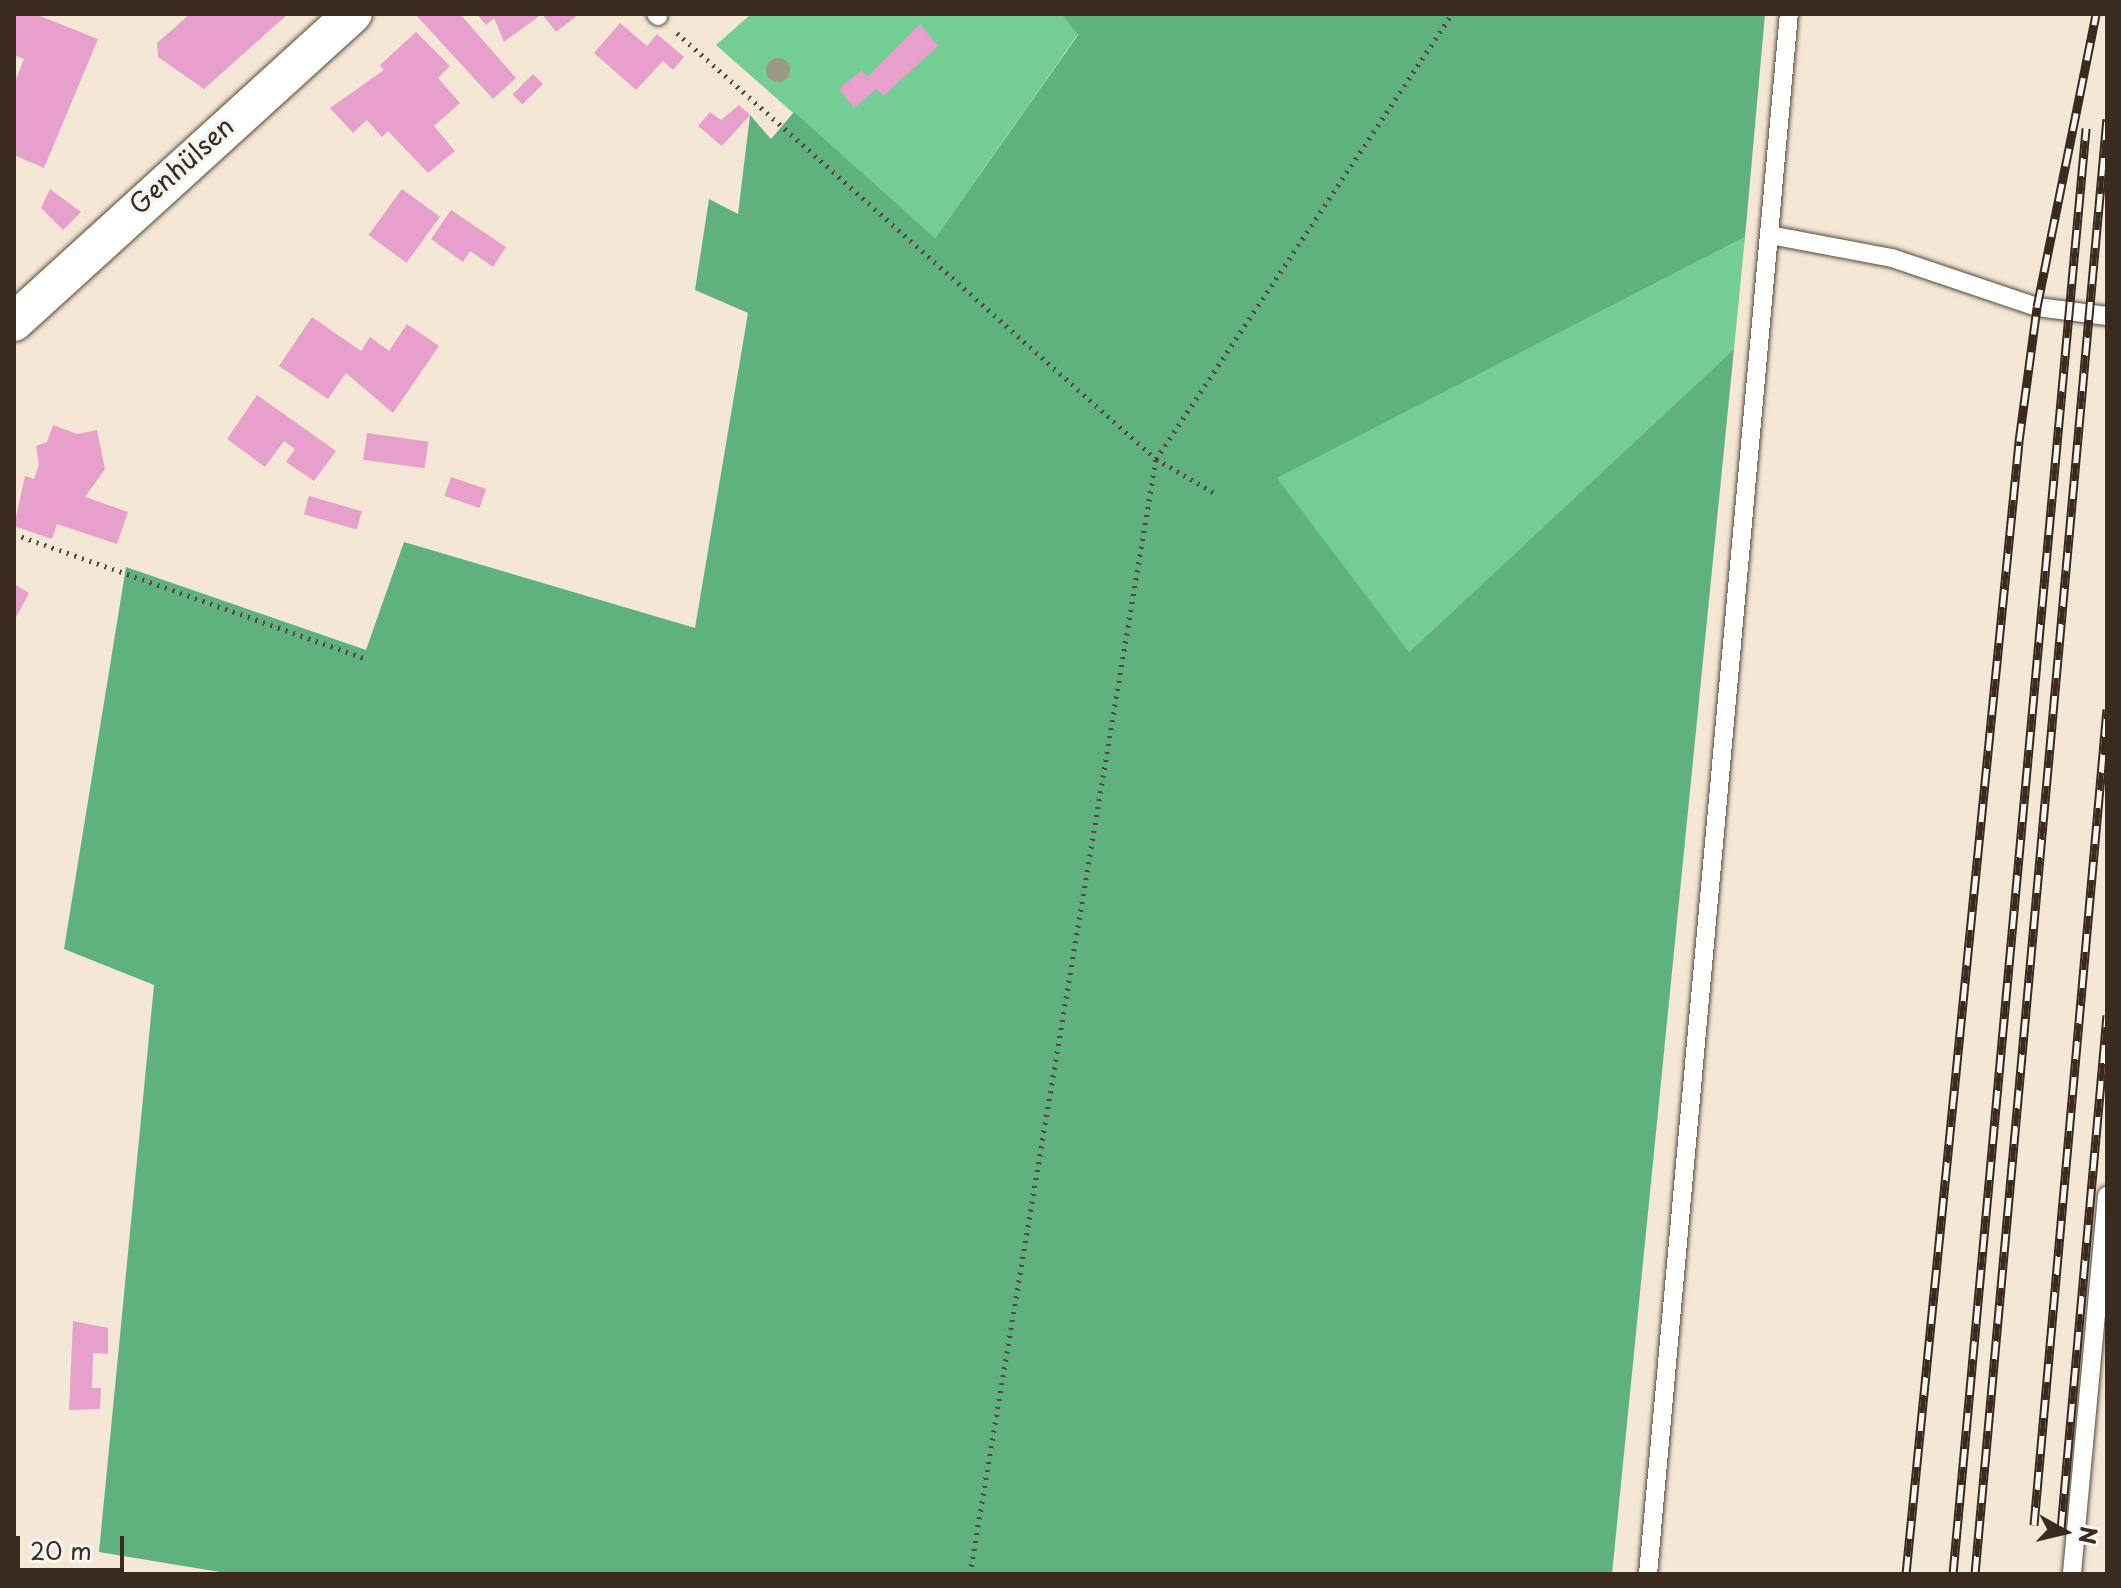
<!DOCTYPE html>
<meta charset="utf-8">
<style>
body{margin:0}
#map{position:relative;width:2121px;height:1588px;overflow:hidden;background:#f4e7d5;font-family:"Playpen Sans",sans-serif}
div>[style]{position:absolute}
[style*='--x']{left:calc(var(--x)*1px);top:calc(var(--y)*1px);width:calc(var(--w)*1px);rotate:calc(var(--a)*1deg)}
.green>*{inset:0;background:#74ce94}
.forest>*{inset:0;background:#5fb17e}
.building>*{inset:0;background:#e79fcb;transform-origin:0 0}
.path>*{height:5px;margin-top:-2.5px;transform-origin:0;background:repeating-linear-gradient(90deg,#574639 0 2px,transparent 0 8px)}
.roads{filter:drop-shadow(0 0 2px #574639) drop-shadow(0 0 2px #574639)}
.service>*{height:18px;margin:-9px;padding:0 9px;transform-origin:9px;border-radius:9px;background:#fff}
.minor>*{height:38px;margin:-19px;padding:0 19px;transform-origin:19px;border-radius:19px;background:#fff}
.rail>*{height:9px;margin-top:-4.5px;transform-origin:0;background:repeating-linear-gradient(90deg,#f6f6f2 0 18px,#3b2a1e 0 36px);box-sizing:border-box;border-block:2px solid #3b2a1e}
.trees>*{width:24px;height:24px;margin:-12px;border-radius:50%;background:#989a84}
span{translate:-50% -50%;white-space:nowrap;text-align:center;line-height:1.15;-webkit-text-stroke:7px #f6f6f2;paint-order:stroke}
.street-label{font-size:26px;color:#3b2a1e}
.frame{position:absolute;inset:0;border:16px solid #3b2a1e;pointer-events:none}
.north{position:absolute;left:2025px;top:1492px;width:80px;height:80px;-webkit-text-stroke:6px #f6f6f2;paint-order:stroke;rotate:98deg;font-size:22px;font-weight:700;line-height:32px;text-align:center;color:#3b2a1e}
.north::after{content:'';display:block;margin:auto;width:28px;height:36px;background:#3b2a1e;clip-path:polygon(50% 0,100% 100%,50% 72%,0 100%)}
.scale{position:absolute;left:16px;top:1536px;width:108px;height:36px;box-sizing:border-box;border:4px solid #3b2a1e;border-top:0;padding-left:10px;font-size:24px;line-height:28px;white-space:nowrap;color:#3b2a1e;-webkit-text-stroke:6px #f6f6f2;paint-order:stroke}
</style>
<div id="map">
<div class="green">
<i style="clip-path:polygon(751px 14px,1061px 14px,1078px 34px,935px 238px,716px 45px)"></i>
<i style="clip-path:polygon(1745px 237px,1734px 349px,1409px 652px,1276px 478px)"></i>
</div>
<div class="forest">
<i style="clip-path:polygon(1061px 14px,1765px 14px,1745px 237px,1277px 478px,1409px 652px,1734px 349px,1612px 1574px,232px 1574px,99px 1552px,154px 985px,64px 949px,126px 567px,366px 650px,404px 542px,695px 628px,748px 313px,695px 290px,709px 199px,738px 214px,750px 115px,771px 139px,794px 112px,935px 238px,1078px 35px)"></i>
</div>
<div class="building">
<i style="clip-path:polygon(14px 14px,35px 14px,98px 39px,44px 168px,14px 155px,14px 84px,24px 59px,14px 55px)"></i>
<i style="clip-path:polygon(190px 14px,288px 14px,204px 89px,158px 57px,157px 43px)"></i>
<i style="clip-path:polygon(415px 14px,460px 14px,516px 78px,493px 99px)"></i>
<i style="clip-path:polygon(477px 14px,579px 14px,556px 32px,542px 14px,504px 42px,494px 18px,486px 25px)"></i>
<i style="clip-path:polygon(620px 23px,647px 46px,657px 34px,684px 57px,673px 70px,663px 61px,636px 90px,594px 53px)"></i>
<i style="clip-path:polygon(920px 24px,938px 46px,883px 96px,877px 89px,854px 108px,839px 89px,862px 70px,867px 77px)"></i>
<i style="clip-path:polygon(416px 32px,450px 66px,438px 78px,460px 103px,434px 126px,455px 151px,428px 173px,388px 131px,382px 137px,367px 120px,353px 133px,330px 108px,384px 70px,380px 65px)"></i>
<i style="left:533px;top:74px;width:14px;height:29px;rotate:45deg"></i>
<i style="clip-path:polygon(739px 105px,750px 115px,722px 146px,698px 126px,710px 112px,721px 120px)"></i>
<i style="clip-path:polygon(50px 189px,81px 212px,63px 230px,41px 208px)"></i>
<i style="left:402px;top:189px;width:47px;height:57px;rotate:36deg"></i>
<i style="clip-path:polygon(451px 210px,506px 247px,493px 267px,470px 251px,463px 262px,431px 239px)"></i>
<i style="clip-path:polygon(312px 317px,361px 351px,370px 337px,389px 351px,407px 324px,439px 346px,393px 413px,346px 373px,328px 399px,279px 366px)"></i>
<i style="clip-path:polygon(257px 395px,336px 451px,314px 481px,286px 462px,295px 449px,284px 441px,265px 467px,227px 439px)"></i>
<i style="clip-path:polygon(53px 425px,77px 434px,97px 430px,105px 469px,85px 497px,128px 512px,117px 544px,57px 524px,52px 539px,14px 526px,25px 476px,34px 479px,39px 464px,36px 446px,47px 442px)"></i>
<i style="left:367px;top:433px;width:62px;height:27px;rotate:8deg"></i>
<i style="left:451px;top:477px;width:37px;height:20px;rotate:19deg"></i>
<i style="left:309px;top:496px;width:55px;height:19px;rotate:16deg"></i>
<i style="clip-path:polygon(14px 584px,29px 593px,14px 621px)"></i>
<i style="clip-path:polygon(73px 1321px,108px 1328px,108px 1354px,93px 1353px,92px 1388px,101px 1388px,100px 1409px,69px 1410px)"></i>
</div>
<div class="path">
<i style="--x:677;--y:33;--w:641;--a:41.65"></i>
<i style="--x:1156;--y:459;--w:66;--a:30.1"></i>
<i style="--x:14;--y:534;--w:371;--a:19.5"></i>
<i style="--x:970;--y:1574;--w:1130;--a:-80.53"></i>
<i style="--x:1156;--y:459;--w:534;--a:-56.37"></i>
</div>
<div class="roads">
<div class="service">
<i style="--x:656;--y:14;--w:3;--a:45"></i>
<i style="--x:1770;--y:235;--w:124;--a:10.7"></i>
<i style="--x:1892;--y:258;--w:153;--a:18.7"></i>
<i style="--x:2037;--y:307;--w:71;--a:7.3"></i>
<i style="--x:2072;--y:1573;--w:379;--a:-84.7"></i>
<i style="--x:1648;--y:1574;--w:1566;--a:-84.84"></i>
</div>
<div class="minor">
<i style="--x:14;--y:322;--w:458;--a:-42.3"></i>
</div>
</div>
<div class="rail">
<i style="--x:2034;--y:1525;--w:819;--a:-84.89"></i>
<i style="--x:2061;--y:1529;--w:516;--a:-84.89"></i>
<i style="--x:1906;--y:1574;--w:1139;--a:-84.3"></i>
<i style="--x:2019;--y:441;--w:135;--a:-82.3"></i>
<i style="--x:2037;--y:307;--w:299;--a:-78.6"></i>
<i style="--x:1953;--y:1574;--w:1452;--a:-84.74"></i>
<i style="--x:1975;--y:1574;--w:1461;--a:-84.82"></i>
</div>
<div class="trees">
<i style="left:778px;top:70px"></i>
</div>
<div class="street-label">
<span style="left:181px;top:165px;rotate:-42deg">Genhülsen</span>
</div>
<div class="frame"></div>
<div class="north">N</div>
<div class="scale">20 m</div>
</div>
